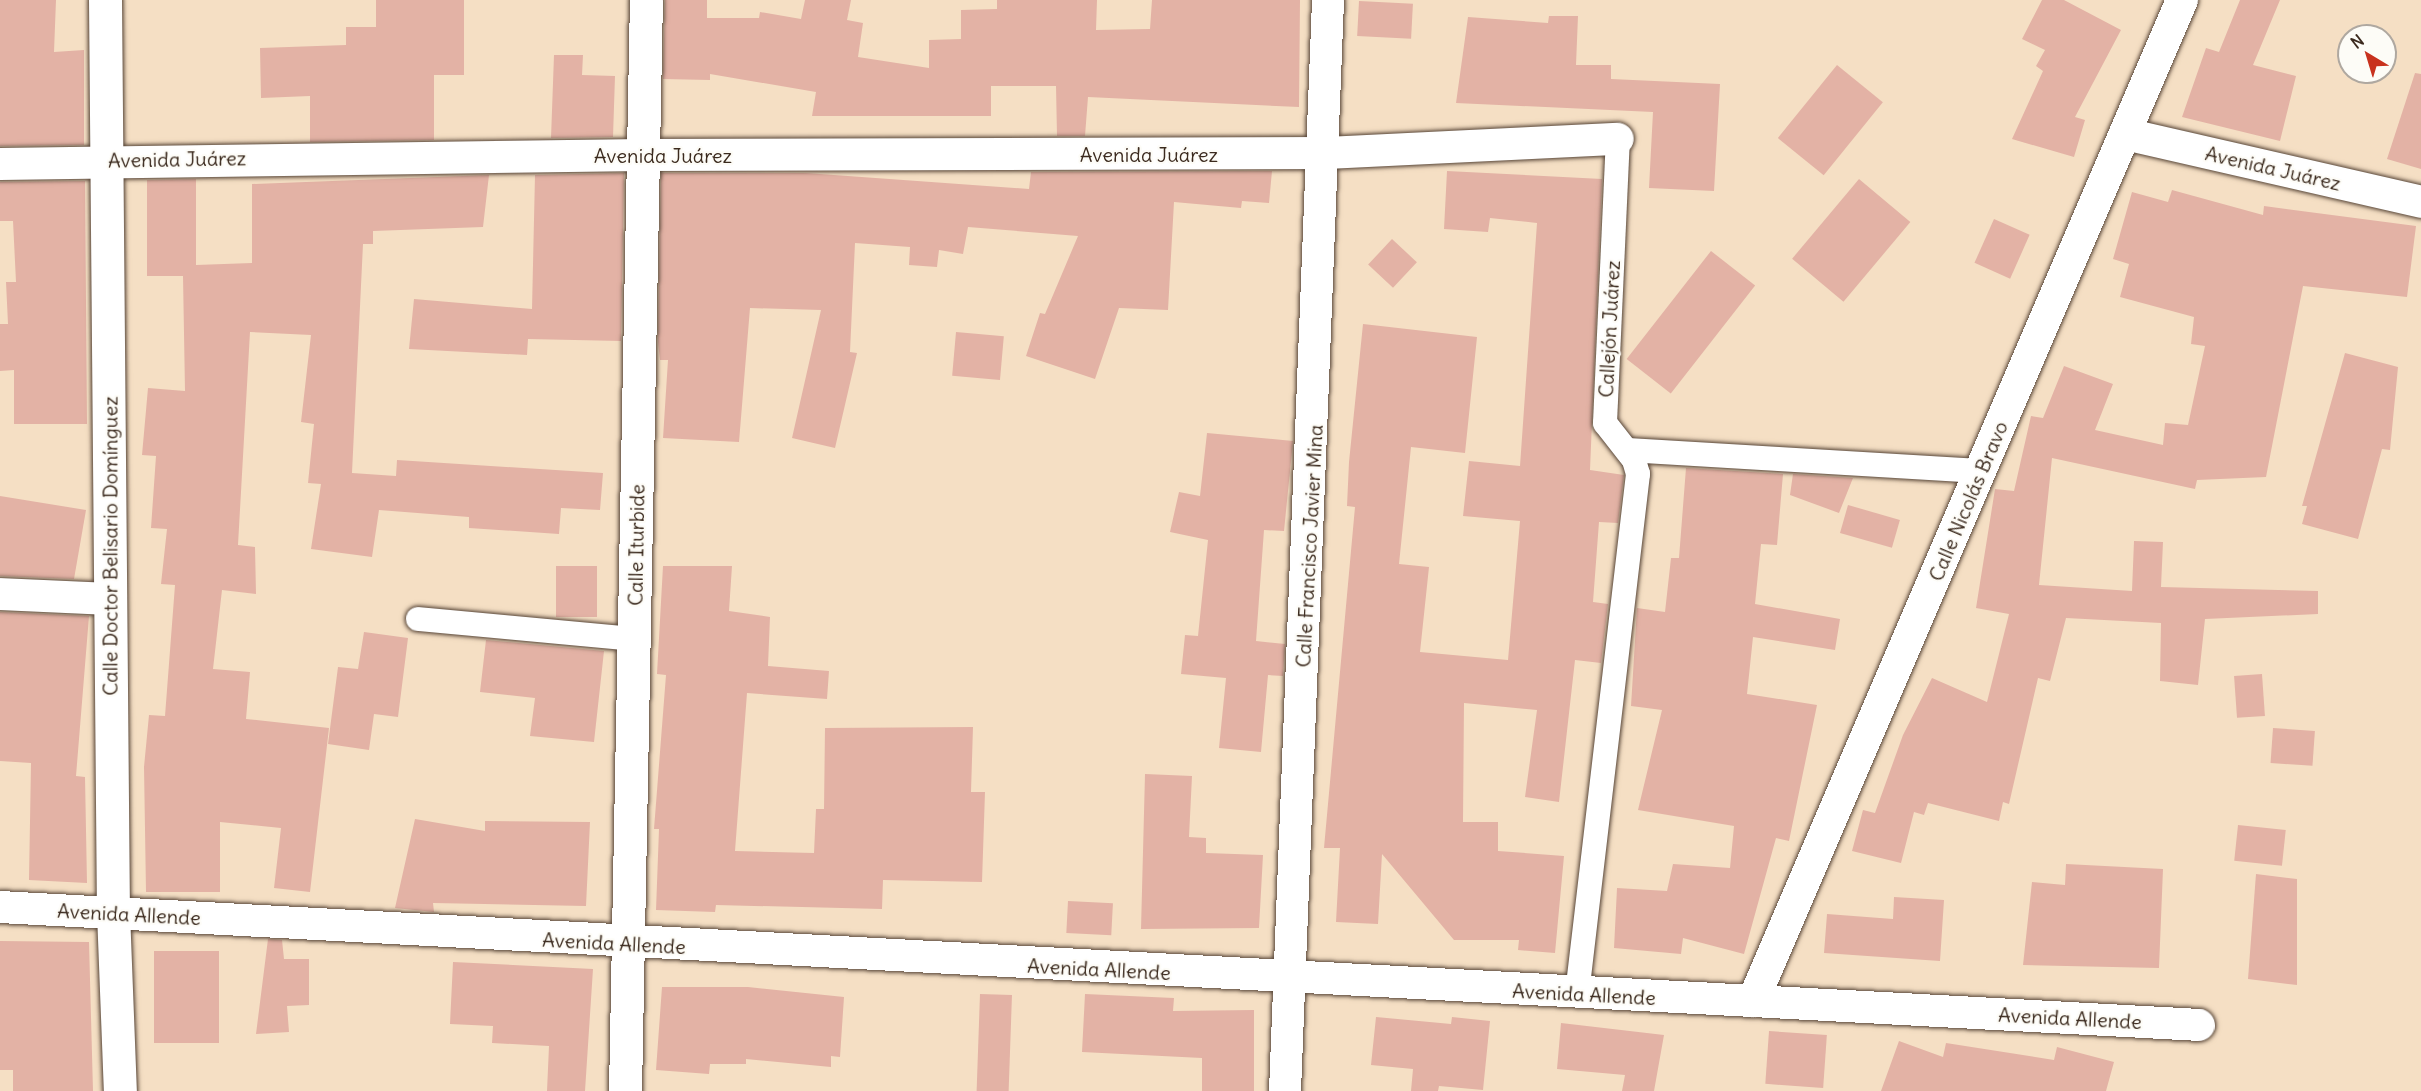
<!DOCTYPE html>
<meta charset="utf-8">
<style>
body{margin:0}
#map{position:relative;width:2421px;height:1091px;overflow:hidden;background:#f5dfc4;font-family:Delius,sans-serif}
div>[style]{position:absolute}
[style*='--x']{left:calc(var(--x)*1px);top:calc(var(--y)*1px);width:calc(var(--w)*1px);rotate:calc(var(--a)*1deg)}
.building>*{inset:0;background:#e3b2a5;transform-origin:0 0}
.roads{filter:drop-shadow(0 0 2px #574537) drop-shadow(0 0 2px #574537)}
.pedestrian>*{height:24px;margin:-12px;padding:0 12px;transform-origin:12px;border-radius:12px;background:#fff}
.minor>*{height:32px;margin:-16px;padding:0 16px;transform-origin:16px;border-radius:16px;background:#fff}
.tertiary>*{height:33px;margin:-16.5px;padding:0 16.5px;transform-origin:16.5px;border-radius:16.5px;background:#fff}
span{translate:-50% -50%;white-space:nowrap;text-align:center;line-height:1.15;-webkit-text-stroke:4.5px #fdfcf7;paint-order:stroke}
.street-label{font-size:20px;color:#3b2a1e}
.north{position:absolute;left:2337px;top:24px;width:60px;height:60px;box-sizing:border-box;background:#fdfcf7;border:2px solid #afa8a0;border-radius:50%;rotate:322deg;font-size:16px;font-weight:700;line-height:24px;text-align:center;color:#3b2a1e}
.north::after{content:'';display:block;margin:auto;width:21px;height:27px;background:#c8321e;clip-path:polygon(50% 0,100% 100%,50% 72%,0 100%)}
</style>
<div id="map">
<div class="building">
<i style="clip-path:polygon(0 0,56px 0,54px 52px,84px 50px,84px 145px,0 146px)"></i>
<i style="clip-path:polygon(376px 0,464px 0,464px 75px,434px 75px,434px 140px,310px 142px,310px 96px,261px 98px,260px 48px,346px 45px,346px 27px,376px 27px)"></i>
<i style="clip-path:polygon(665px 0,707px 0,707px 18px,759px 18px,760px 12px,801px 19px,805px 0,851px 0,847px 20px,863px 23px,858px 57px,929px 68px,929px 40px,961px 39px,961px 10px,997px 9px,997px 0,1097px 0,1096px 30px,1150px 29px,1152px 0,1300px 0,1299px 107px,1088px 97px,1085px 136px,1057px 136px,1056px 86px,991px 86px,991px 116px,812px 116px,816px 92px,710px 74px,710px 80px,663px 79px)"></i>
<i style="clip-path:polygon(2042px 0,2064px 0,2121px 30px,2075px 117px,2085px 120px,2074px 157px,2012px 139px,2043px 71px,2036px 66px,2045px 50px,2022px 39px)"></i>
<i style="clip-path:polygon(2240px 0,2280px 0,2253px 65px,2296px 76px,2280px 141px,2182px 117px,2206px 48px,2219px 52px)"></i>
<i style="left:1359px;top:1px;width:54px;height:35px;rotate:3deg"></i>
<i style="clip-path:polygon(1549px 16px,1578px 16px,1576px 65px,1611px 65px,1611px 79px,1720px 84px,1714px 191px,1649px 188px,1653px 112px,1456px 103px,1468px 17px,1548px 23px)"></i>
<i style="clip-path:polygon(554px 55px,583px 55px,582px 75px,615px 76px,613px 137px,551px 138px)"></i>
<i style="left:1837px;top:65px;width:59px;height:94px;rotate:39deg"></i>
<i style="clip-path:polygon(2415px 73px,2421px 74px,2421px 169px,2387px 159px)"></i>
<i style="clip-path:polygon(1272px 171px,1269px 203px,1242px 201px,1241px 208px,1174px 202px,1168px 310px,1119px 308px,1095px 379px,1026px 356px,1040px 313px,1045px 314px,1078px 236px,968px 227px,963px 254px,939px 250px,937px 267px,909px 265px,910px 247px,855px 243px,850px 352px,857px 353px,835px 448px,792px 438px,821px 310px,750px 308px,739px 442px,663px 438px,668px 360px,660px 360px,658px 342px,661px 173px,806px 173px,1029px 189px,1031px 172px)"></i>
<i style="clip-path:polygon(1447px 171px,1602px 179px,1590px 470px,1624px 475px,1618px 523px,1599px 522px,1593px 602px,1608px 604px,1601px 663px,1575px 660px,1559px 802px,1525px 797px,1537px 710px,1464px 703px,1463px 822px,1498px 822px,1498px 851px,1564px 856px,1555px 953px,1518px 950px,1519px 940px,1454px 940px,1382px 854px,1378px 924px,1336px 922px,1340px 848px,1324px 848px,1355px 507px,1347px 506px,1349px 462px,1363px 324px,1477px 337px,1465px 453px,1411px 447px,1399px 564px,1429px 567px,1420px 652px,1508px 660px,1520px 521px,1463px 516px,1469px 461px,1520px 466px,1537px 223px,1490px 218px,1488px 232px,1444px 229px)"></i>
<i style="clip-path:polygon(624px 173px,621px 341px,528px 339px,527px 355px,409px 349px,414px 299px,532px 309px,535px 175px)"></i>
<i style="clip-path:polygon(489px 175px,483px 227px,373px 231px,373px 244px,363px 244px,352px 473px,396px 476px,397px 460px,603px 473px,600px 510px,561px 508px,559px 534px,469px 528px,469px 517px,379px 510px,372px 557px,311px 549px,321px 484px,308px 483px,314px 424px,301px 422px,311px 335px,250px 332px,238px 545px,255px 547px,256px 594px,222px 590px,213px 669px,250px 672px,246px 719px,329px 728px,310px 892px,274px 888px,281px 828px,220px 822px,220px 892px,146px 892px,144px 767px,149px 715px,165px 716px,175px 585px,161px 584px,167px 529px,151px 528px,156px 456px,142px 455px,148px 388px,185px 391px,183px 276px,147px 276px,147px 180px,196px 179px,196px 265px,252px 263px,252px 184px)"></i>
<i style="left:1859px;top:179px;width:67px;height:104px;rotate:40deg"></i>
<i style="clip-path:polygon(85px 181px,87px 424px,14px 424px,14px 370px,0 371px,0 324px,8px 324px,6px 282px,16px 282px,13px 221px,0 221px,0 182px)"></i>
<i style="clip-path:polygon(2172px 190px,2263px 215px,2264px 206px,2416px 226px,2407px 297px,2303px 286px,2266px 477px,2197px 480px,2195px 489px,2052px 458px,2039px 585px,2132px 591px,2134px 541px,2163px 542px,2161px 587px,2318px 591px,2318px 614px,2205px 619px,2198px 685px,2160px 681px,2161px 623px,2066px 618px,2050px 681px,2038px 678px,2009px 804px,2003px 802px,1999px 821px,1928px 803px,1924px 815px,1914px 812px,1901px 863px,1852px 851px,1863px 810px,1875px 813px,1903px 735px,1932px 678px,1987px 702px,2009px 614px,1976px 608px,1995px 489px,2014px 491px,2031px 416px,2043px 418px,2064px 366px,2113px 384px,2095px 430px,2163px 445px,2165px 423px,2188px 425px,2205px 346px,2191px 344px,2194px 317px,2120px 297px,2129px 264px,2113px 259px,2132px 192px,2168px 202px)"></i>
<i style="left:1994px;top:219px;width:39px;height:48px;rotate:24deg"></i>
<i style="left:1392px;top:239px;width:34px;height:35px;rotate:43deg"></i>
<i style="left:1711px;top:251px;width:56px;height:137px;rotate:38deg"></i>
<i style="left:956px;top:332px;width:48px;height:44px;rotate:5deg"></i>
<i style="clip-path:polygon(2345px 353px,2398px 367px,2390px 450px,2382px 449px,2358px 539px,2302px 524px,2307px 506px,2302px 506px)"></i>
<i style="clip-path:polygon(1207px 433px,1293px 441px,1284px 531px,1264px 530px,1256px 641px,1285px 644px,1283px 676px,1268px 675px,1261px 752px,1219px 748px,1226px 678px,1181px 674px,1185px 635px,1198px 636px,1208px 540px,1170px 532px,1179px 492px,1200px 496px)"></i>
<i style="clip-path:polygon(1686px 468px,1783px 474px,1777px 545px,1761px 544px,1755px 604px,1840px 619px,1835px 650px,1753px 637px,1747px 694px,1817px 705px,1789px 841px,1776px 838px,1744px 954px,1683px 938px,1681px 954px,1614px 948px,1617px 888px,1667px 891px,1673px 864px,1730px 868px,1734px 826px,1638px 810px,1662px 710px,1631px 706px,1637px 608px,1665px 612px,1671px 558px,1679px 558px)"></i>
<i style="clip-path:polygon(1793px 474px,1853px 478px,1839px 513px,1790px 495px)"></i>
<i style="clip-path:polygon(0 496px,86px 510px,74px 579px,0 576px)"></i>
<i style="left:1848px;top:505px;width:54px;height:29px;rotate:16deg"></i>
<i style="left:556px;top:566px;width:41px;height:51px"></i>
<i style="clip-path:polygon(663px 566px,732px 566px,729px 611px,770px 617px,768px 666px,829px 671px,827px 699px,747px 693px,735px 851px,814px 853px,816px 809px,824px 809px,825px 728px,973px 727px,971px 792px,985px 792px,982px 882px,883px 880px,882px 909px,716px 905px,715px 912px,656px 910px,659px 829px,654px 829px,666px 675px,657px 674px)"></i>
<i style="clip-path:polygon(0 612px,89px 616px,76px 776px,85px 777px,87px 883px,29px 880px,31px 763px,0 761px)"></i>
<i style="clip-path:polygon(364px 632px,408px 638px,398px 717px,374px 714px,369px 750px,328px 744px,338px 667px,358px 669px)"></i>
<i style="clip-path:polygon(486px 640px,604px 651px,594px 742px,530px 736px,535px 698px,480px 692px)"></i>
<i style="left:2262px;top:674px;width:42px;height:28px;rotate:86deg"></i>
<i style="left:2273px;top:728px;width:42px;height:35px;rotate:4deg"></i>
<i style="clip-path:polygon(1145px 774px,1192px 776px,1189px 837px,1206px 838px,1206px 853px,1263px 855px,1259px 928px,1141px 929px)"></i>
<i style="clip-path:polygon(415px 819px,485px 831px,485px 821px,590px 822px,586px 906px,433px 903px,434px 912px,395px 908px)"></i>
<i style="left:2238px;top:825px;width:48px;height:36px;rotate:6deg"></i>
<i style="clip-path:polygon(2066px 864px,2163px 869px,2159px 968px,2023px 965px,2032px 882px,2065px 885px)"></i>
<i style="clip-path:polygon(2256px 874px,2297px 879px,2297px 985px,2248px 979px)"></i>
<i style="clip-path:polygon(1894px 897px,1944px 900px,1940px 961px,1824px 953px,1827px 914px,1893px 919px)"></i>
<i style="left:1068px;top:901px;width:45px;height:32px;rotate:3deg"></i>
<i style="clip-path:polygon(268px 939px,282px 940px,284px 959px,309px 959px,309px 1005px,287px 1006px,289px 1032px,256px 1034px)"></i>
<i style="clip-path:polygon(0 941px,89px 942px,93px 1091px,13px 1091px,13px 1070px,0 1070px)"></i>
<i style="left:219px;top:951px;width:92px;height:65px;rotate:90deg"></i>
<i style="clip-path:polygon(453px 962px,593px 969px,585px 1091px,547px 1091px,549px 1046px,492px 1043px,493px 1026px,450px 1024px)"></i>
<i style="clip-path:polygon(662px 987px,748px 987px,844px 997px,840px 1057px,831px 1056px,831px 1067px,746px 1059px,746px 1064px,710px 1064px,709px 1074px,656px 1070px)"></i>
<i style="left:980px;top:994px;width:32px;height:97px;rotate:2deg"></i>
<i style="clip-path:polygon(1085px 994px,1174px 998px,1173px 1011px,1254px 1010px,1254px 1091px,1202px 1091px,1202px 1058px,1082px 1052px)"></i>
<i style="clip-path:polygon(1376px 1017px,1451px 1024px,1452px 1017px,1490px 1021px,1483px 1090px,1439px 1086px,1438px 1091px,1411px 1091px,1413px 1069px,1371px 1065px)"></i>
<i style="clip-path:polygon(1561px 1023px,1664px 1035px,1654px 1091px,1622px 1091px,1625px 1075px,1557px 1069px)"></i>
<i style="left:1769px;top:1031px;width:58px;height:53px;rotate:4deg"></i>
<i style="clip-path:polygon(1899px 1041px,1943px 1057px,1946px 1043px,2054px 1060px,2057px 1047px,2114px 1062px,2106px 1091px,1881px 1091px)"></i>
</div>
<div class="roads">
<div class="pedestrian">
<i style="--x:1627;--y:450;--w:354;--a:3.4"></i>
<i style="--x:418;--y:619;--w:217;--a:5.3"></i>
<i style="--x:1577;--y:994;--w:524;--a:-83.31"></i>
<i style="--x:1638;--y:474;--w:15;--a:-106"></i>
<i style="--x:1634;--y:460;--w:47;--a:-128.1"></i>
<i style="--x:1605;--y:423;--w:284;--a:-87.4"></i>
</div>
<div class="minor">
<i style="--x:2125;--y:134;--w:304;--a:12.9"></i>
<i style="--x:0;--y:164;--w:644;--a:-0.8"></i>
<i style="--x:644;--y:155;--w:683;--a:-0.17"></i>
<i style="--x:1327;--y:153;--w:291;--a:-2.8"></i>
<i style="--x:0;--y:594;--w:111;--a:2.6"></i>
<i style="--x:0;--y:907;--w:2202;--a:3.07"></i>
<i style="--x:1753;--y:1001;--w:1089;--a:-66.8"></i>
<i style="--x:1285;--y:1091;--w:1092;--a:-87.74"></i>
</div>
<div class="tertiary">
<i style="--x:105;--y:0;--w:912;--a:89.5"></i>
<i style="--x:113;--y:912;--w:179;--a:87.8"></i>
<i style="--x:625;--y:1091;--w:1091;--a:-88.9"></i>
</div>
</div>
<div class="street-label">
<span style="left:1149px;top:154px">Avenida Juárez</span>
<span style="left:663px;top:155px">Avenida Juárez</span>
<span style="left:177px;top:159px;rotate:-1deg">Avenida Juárez</span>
<span style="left:2273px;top:168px;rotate:13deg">Avenida Juárez</span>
<span style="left:1609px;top:329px;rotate:-87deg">Callejón Juárez</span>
<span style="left:1968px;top:501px;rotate:-67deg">Calle Nicolás Bravo</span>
<span style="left:636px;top:545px;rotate:-89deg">Calle Iturbide</span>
<span style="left:110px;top:546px;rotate:-90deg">Calle Doctor Belisario Domínguez</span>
<span style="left:1309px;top:546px;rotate:-87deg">Calle Francisco Javier Mina</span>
<span style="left:129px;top:914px;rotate:3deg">Avenida Allende</span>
<span style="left:614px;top:943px;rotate:3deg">Avenida Allende</span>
<span style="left:1099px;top:969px;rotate:3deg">Avenida Allende</span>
<span style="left:1584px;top:994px;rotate:3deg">Avenida Allende</span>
<span style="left:2070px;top:1018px;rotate:3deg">Avenida Allende</span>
</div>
<div class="north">N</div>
</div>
